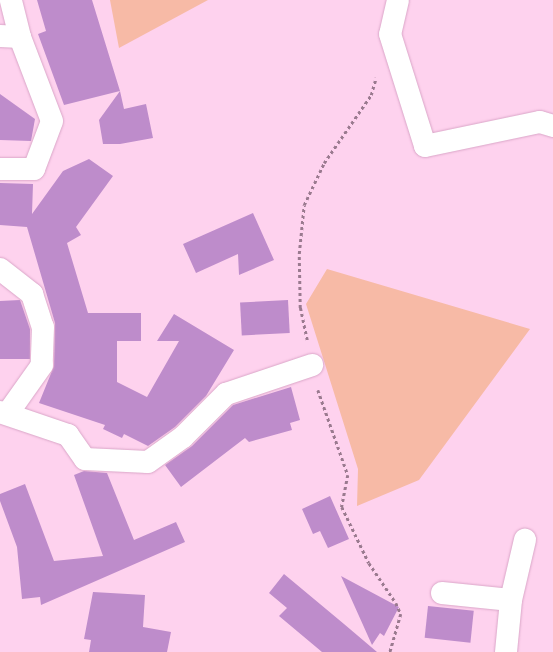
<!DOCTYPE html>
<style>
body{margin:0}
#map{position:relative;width:553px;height:652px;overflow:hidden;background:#fed2ee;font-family:"PT Sans Narrow",sans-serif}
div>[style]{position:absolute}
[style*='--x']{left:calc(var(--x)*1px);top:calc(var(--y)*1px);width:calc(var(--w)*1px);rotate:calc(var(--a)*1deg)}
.green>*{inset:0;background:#f7baa6}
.building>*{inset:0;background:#be8ccb;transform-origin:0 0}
.path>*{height:2.5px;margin-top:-1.25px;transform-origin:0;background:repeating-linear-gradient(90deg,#9a7a8f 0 3px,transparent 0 6px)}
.roads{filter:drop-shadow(0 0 1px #daa6c8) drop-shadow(0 0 1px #daa6c8)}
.minor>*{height:22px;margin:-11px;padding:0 11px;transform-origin:11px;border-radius:11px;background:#fff}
span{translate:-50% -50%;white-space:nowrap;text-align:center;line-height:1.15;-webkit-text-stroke:4px #fed2ee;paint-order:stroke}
</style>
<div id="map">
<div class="green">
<i style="clip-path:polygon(110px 0,208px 0,119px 48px)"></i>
<i style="clip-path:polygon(327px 269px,530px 329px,419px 480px,357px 506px,358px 469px,306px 304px)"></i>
</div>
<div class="building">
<i style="clip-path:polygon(37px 0,92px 0,120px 91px,64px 105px,38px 34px,46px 31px)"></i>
<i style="clip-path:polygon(120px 91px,124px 109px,146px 104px,153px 138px,120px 144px,103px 144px,99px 120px)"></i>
<i style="clip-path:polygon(0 94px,35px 119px,31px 141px,0 140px)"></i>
<i style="clip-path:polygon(89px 159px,113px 176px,76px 227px,81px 235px,67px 243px,88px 313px,141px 313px,141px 341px,117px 341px,117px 382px,147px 397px,179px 341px,157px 341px,174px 314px,234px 350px,206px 396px,175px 427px,148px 446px,124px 434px,122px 438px,103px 429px,105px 425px,39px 403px,54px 366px,55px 323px,27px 227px,0 225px,0 183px,33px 184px,32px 214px,63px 171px)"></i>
<i style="clip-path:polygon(253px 213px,274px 260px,239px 275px,238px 254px,196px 273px,183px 244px)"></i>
<i style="clip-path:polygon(20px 300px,30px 329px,30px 359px,0 359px,0 301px)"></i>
<i style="left:288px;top:300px;width:33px;height:48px;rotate:87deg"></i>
<i style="clip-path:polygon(291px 387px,300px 420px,290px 423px,292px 430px,249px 442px,245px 438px,181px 487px,165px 465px,192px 446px,233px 405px)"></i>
<i style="clip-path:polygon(84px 471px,107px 473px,134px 540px,176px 522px,185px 542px,41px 605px,40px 597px,22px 599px,17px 547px,0 501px,0 494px,25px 484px,54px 561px,103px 556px,74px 475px)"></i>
<i style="clip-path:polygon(330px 496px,349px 539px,328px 548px,320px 531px,313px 534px,302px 509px)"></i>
<i style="clip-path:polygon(284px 574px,344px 624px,377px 652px,322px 652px,279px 616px,287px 608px,269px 593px)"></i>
<i style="clip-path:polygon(341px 576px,399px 607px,384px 636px,380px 633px,372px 645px)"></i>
<i style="clip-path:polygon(93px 592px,145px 595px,143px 627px,171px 632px,167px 652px,89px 652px,91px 640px,84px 639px)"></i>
<i style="left:428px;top:606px;width:46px;height:32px;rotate:6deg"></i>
</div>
<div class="path">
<i style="--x:307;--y:340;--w:33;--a:-102"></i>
<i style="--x:300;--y:308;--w:54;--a:-91.1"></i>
<i style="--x:299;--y:254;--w:49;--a:-84.2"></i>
<i style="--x:304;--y:205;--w:47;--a:-64.5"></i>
<i style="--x:324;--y:163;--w:83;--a:-55.3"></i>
<i style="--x:371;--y:95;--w:18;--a:-74"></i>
<i style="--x:318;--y:390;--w:90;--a:70.6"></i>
<i style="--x:348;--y:475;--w:33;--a:101"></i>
<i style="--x:342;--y:507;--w:62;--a:64.3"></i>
<i style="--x:369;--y:563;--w:48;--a:56"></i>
<i style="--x:396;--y:603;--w:12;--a:66"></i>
<i style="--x:401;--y:614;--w:40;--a:106"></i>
</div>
<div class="roads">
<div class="minor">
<i style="--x:398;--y:0;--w:35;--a:103"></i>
<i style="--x:390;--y:34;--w:117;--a:72.6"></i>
<i style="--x:425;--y:146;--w:117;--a:-11.8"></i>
<i style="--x:540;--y:122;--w:14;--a:17"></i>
<i style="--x:0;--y:36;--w:20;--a:3"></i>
<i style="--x:0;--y:169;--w:34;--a:0"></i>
<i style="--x:34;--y:169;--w:51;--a:-69.4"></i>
<i style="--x:52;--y:121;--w:90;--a:-110.9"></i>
<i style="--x:20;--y:37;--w:38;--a:-104"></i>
<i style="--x:0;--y:269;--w:41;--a:38"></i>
<i style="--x:32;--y:294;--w:35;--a:72"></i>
<i style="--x:43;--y:327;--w:38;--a:92"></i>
<i style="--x:42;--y:365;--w:59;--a:125.3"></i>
<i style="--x:0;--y:412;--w:72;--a:18.7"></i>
<i style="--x:68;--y:435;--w:29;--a:55"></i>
<i style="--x:85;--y:459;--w:63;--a:2.7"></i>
<i style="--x:148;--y:462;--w:43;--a:-35.5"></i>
<i style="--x:183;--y:437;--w:61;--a:-45"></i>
<i style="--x:226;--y:394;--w:91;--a:-18.6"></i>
<i style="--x:442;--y:593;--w:69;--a:5.8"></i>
<i style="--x:506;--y:652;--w:52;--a:-84.5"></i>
<i style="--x:511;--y:600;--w:62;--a:-76.9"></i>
</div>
</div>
</div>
